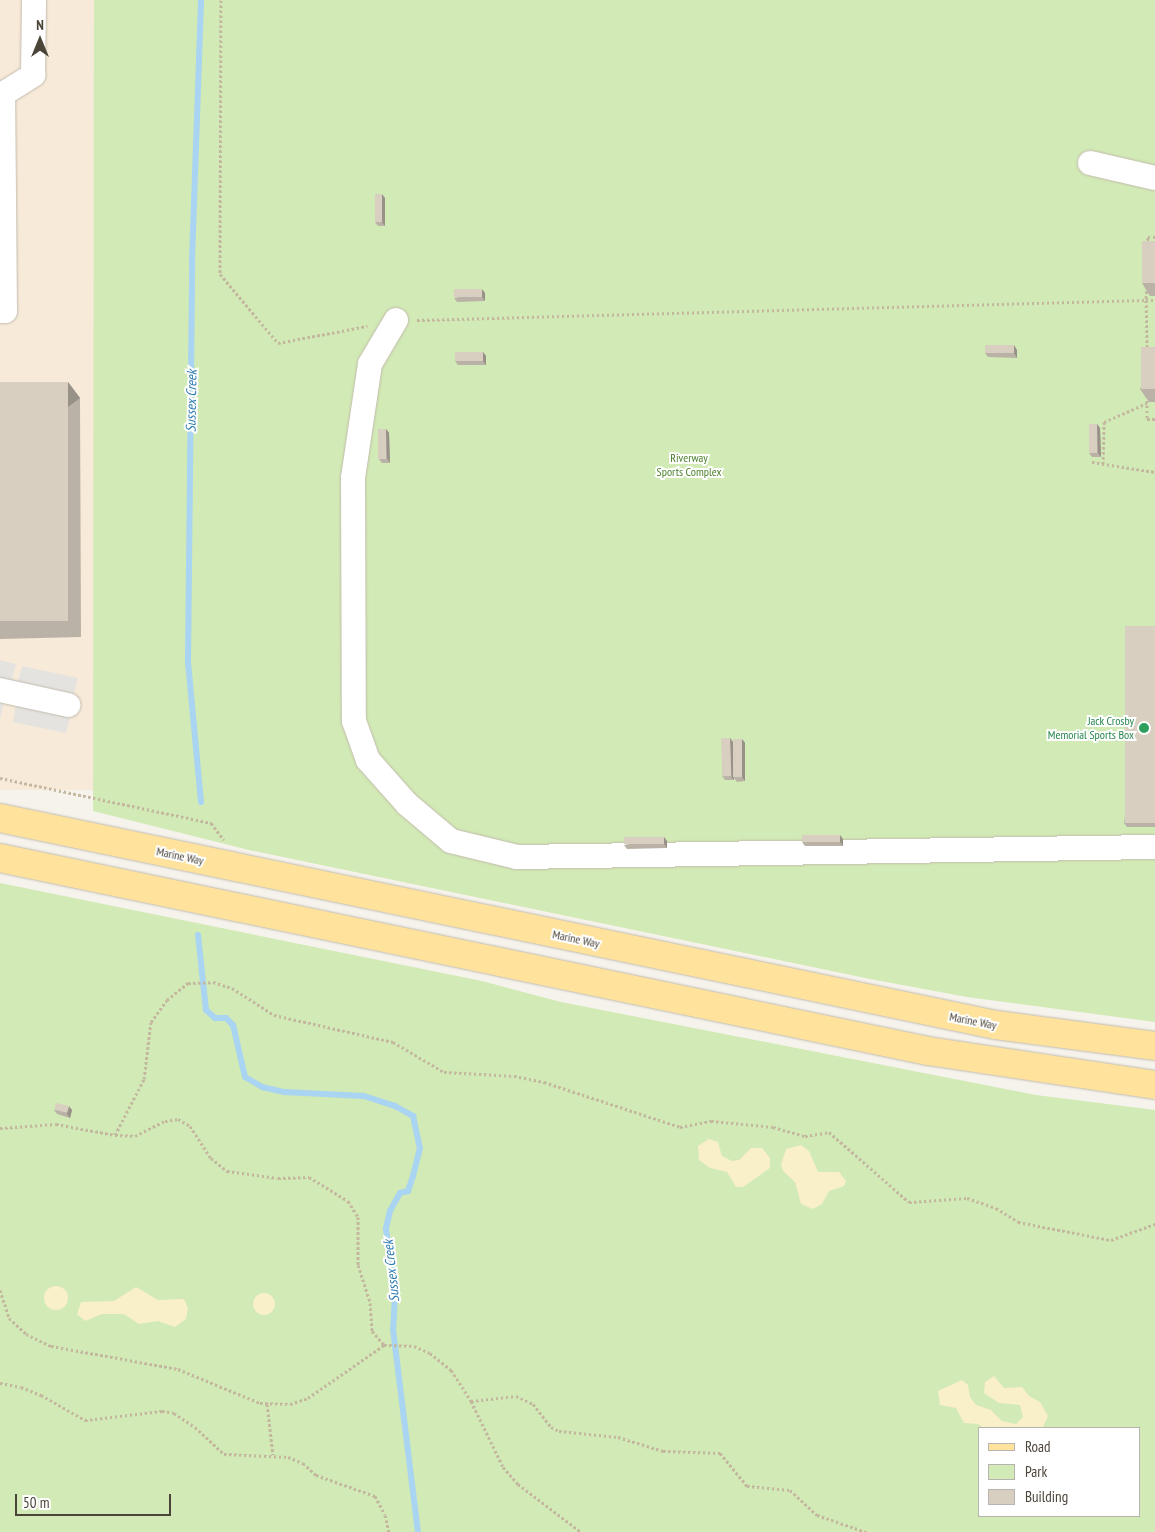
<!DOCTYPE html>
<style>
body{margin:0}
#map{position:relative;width:1155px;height:1532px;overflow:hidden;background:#f6f3ec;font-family:"PT Sans Narrow",sans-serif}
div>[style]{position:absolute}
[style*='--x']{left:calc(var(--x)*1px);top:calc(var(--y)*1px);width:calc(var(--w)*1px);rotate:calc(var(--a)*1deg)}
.commercial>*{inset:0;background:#f7ead8;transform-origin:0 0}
.green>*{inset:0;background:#d2eab5}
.sand>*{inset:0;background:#f9efc9}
.round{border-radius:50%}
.parking>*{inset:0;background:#e5e3e0}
.stream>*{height:6px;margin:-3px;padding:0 3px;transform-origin:3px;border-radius:3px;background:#a9d4f2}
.path>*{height:3px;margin-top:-1.5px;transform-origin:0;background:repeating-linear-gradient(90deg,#c4b79f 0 2.5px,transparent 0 5px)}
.roads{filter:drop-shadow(0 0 1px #c2bbae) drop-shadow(0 0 1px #c2bbae)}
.minor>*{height:24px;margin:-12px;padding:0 12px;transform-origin:12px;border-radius:12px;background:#fff}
.major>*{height:28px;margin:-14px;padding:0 14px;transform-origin:14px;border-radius:14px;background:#ffe39c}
.wall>*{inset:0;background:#bab2a6}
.shaded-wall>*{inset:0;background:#979187;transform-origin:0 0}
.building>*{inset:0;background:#d8cfc1;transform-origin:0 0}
.dots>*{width:14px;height:14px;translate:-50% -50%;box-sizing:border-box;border:2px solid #fff;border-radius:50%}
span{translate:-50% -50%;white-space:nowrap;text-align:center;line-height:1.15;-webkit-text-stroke:4px #fff;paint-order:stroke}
.park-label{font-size:12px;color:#4a7f2a}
.leisure-label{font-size:12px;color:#27864d}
.right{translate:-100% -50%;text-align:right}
.street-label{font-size:12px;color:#4b4439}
.water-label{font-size:14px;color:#2e7ab2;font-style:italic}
.legend{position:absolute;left:978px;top:1427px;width:162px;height:90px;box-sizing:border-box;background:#fff;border:1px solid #b7b4b0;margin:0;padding:6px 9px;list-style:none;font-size:15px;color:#4b4439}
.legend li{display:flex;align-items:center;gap:10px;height:25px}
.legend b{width:25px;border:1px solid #b7b4b0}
.north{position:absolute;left:15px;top:15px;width:50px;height:50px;-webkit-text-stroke:4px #fff;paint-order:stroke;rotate:0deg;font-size:14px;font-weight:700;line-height:20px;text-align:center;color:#4b4439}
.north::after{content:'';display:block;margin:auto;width:18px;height:22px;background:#4b4439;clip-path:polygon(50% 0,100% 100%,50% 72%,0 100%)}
.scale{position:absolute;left:15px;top:1494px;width:156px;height:22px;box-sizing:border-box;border:2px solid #4b4439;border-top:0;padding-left:6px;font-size:15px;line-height:18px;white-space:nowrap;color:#4b4439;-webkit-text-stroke:4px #fff;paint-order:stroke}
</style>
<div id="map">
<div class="commercial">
<i style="left:0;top:0;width:94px;height:790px"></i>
</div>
<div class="green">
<i style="clip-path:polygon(94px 0,1155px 0,1155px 1022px,967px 997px,870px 979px,249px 850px,93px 811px)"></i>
<i style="clip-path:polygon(evenodd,0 883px,482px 981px,561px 1002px,1036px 1095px,1155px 1110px,1155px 1532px,0 1532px,0 883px,979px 1428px,1139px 1428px,1139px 1516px,979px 1516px,979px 1428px)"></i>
</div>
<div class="sand">
<i style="clip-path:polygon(709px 1139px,718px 1142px,722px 1156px,732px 1161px,739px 1160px,751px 1148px,762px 1148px,770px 1158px,770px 1168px,743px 1187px,736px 1187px,727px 1172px,710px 1168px,699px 1160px,698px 1146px)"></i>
<i style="clip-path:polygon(801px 1145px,809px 1151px,818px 1172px,839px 1172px,846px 1181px,844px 1186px,829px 1191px,822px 1204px,813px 1209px,801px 1204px,795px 1182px,783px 1171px,781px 1165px,786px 1149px)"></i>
<i class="round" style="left:44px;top:1286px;width:24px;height:24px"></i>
<i style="clip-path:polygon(136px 1287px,158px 1300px,184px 1299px,188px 1308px,186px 1319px,175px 1327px,158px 1321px,139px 1324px,124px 1314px,102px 1314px,85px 1321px,77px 1314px,81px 1302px,114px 1301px)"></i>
<i class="round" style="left:253px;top:1293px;width:22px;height:22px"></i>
<i style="clip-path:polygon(994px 1376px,1004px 1388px,1022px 1387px,1029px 1396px,1040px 1402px,1048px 1416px,1043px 1427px,984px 1428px,978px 1424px,964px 1423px,956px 1408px,940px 1405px,938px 1391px,962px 1380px,968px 1385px,970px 1397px,976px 1405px,991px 1410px,1002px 1421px,1016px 1424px,1023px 1417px,1020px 1405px,999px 1403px,984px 1393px,985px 1382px)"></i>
</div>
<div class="parking">
<i style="clip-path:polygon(0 660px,16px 664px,12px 679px,18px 681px,22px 666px,78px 678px,74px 694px,79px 697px,76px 716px,70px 718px,66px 733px,13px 722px,16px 704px,4px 702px,0 719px)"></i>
</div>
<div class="stream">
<i style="--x:201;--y:802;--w:140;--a:-95.3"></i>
<i style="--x:188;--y:663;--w:403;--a:-89.4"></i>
<i style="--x:192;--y:260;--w:260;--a:-88"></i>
<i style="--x:198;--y:935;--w:75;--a:83.9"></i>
<i style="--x:206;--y:1010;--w:12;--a:42"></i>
<i style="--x:215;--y:1018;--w:11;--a:0"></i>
<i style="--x:226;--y:1018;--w:10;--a:45"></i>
<i style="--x:233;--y:1025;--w:53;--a:77"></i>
<i style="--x:245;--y:1077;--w:20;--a:30"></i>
<i style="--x:262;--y:1087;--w:23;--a:13"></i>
<i style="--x:284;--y:1092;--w:80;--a:2.9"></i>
<i style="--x:364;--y:1096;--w:33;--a:18"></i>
<i style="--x:395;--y:1106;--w:21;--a:29"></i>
<i style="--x:413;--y:1116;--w:33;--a:78"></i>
<i style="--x:420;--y:1148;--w:29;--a:104"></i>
<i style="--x:413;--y:1176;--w:16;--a:108"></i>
<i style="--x:408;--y:1191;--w:8;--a:166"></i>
<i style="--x:400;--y:1193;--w:21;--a:119"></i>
<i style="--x:390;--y:1211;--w:18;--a:103"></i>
<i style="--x:386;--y:1229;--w:67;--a:82.2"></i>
<i style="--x:395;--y:1295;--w:34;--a:93"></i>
<i style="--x:393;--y:1329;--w:205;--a:83"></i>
</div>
<div class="path">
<i style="--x:221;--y:0;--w:274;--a:90.2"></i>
<i style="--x:220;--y:274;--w:90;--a:50"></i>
<i style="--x:278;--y:343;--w:91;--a:-10.8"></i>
<i style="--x:1147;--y:245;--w:8;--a:-83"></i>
<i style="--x:1148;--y:237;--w:7;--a:0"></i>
<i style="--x:1147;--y:286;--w:14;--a:94"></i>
<i style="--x:1146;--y:300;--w:9;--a:0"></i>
<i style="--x:417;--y:320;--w:729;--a:-1.57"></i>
<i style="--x:1146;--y:300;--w:49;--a:88.8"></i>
<i style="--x:1147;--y:395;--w:24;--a:90"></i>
<i style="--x:1147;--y:419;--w:8;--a:0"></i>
<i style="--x:1092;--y:462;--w:64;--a:9"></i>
<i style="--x:1103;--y:464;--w:42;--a:-88.6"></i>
<i style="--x:1104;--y:422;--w:47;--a:-23.8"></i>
<i style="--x:0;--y:778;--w:216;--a:12"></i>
<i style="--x:211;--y:823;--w:21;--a:53"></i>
<i style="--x:0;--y:1128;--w:56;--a:-4.1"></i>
<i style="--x:56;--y:1124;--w:60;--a:10.6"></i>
<i style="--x:115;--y:1135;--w:63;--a:-62.6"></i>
<i style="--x:144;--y:1079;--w:57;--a:-83"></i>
<i style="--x:151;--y:1022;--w:27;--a:-54"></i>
<i style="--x:167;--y:1000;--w:27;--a:-39"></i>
<i style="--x:188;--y:983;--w:25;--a:-2"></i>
<i style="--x:213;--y:982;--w:20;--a:18"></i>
<i style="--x:232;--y:988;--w:50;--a:32.7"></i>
<i style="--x:274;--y:1015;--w:122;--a:12.8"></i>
<i style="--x:393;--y:1042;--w:59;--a:30.5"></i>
<i style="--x:444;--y:1072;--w:70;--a:3.3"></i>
<i style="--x:514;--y:1076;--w:31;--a:11"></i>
<i style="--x:544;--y:1082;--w:143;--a:18.3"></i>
<i style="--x:680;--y:1127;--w:32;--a:-11"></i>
<i style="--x:711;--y:1121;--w:62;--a:5.5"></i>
<i style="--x:773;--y:1127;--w:33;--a:16"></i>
<i style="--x:805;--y:1136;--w:24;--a:-9"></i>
<i style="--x:829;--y:1132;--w:106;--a:41.2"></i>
<i style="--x:909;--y:1202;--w:58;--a:-3.9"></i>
<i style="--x:967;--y:1198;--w:31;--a:19"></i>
<i style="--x:996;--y:1208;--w:26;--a:32"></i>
<i style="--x:1018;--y:1222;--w:95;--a:11"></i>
<i style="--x:1111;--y:1240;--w:47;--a:-20"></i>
<i style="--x:115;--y:1135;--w:20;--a:3"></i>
<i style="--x:135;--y:1136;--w:34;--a:-27"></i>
<i style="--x:165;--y:1121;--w:13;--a:-9"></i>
<i style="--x:178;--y:1119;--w:14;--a:30"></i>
<i style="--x:190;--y:1126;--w:38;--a:57"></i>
<i style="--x:211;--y:1158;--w:21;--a:39"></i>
<i style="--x:227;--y:1171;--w:51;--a:7.8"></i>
<i style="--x:278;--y:1178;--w:31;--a:-2"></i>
<i style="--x:309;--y:1177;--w:46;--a:31.6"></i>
<i style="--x:348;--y:1201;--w:19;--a:58"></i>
<i style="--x:358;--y:1217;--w:48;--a:90"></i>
<i style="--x:358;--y:1265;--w:40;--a:72"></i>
<i style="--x:370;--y:1303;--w:28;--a:86"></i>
<i style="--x:372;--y:1331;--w:18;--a:49"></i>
<i style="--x:0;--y:1290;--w:29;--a:72"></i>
<i style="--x:9;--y:1318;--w:23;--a:43"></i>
<i style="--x:26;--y:1334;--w:28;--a:26"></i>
<i style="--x:51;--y:1346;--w:129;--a:10.3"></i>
<i style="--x:178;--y:1369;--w:89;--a:22.5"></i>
<i style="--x:260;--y:1403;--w:30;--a:2"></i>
<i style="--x:290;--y:1404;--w:19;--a:-18"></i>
<i style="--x:308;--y:1398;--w:93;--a:-34.9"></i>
<i style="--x:384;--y:1345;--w:30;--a:2"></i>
<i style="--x:414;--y:1346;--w:17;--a:24"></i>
<i style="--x:430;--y:1353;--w:27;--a:39"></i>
<i style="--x:451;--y:1370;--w:37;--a:57"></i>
<i style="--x:471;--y:1401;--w:73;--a:64.1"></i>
<i style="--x:503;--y:1467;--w:23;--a:49"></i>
<i style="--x:518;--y:1484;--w:79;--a:37.3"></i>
<i style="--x:0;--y:1383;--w:21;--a:11"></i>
<i style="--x:21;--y:1387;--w:22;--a:22"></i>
<i style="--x:41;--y:1395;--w:51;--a:29.6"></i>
<i style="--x:85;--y:1420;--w:78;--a:-6.7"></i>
<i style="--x:162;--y:1411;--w:12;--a:9"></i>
<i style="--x:174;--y:1413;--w:25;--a:34"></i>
<i style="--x:195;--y:1427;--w:40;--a:43"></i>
<i style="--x:224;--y:1454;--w:64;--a:2.7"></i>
<i style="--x:288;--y:1457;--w:16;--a:22"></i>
<i style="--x:303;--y:1463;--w:18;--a:43"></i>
<i style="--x:316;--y:1475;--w:63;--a:19.6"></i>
<i style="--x:375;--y:1496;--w:21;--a:62"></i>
<i style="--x:385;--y:1515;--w:17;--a:77"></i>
<i style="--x:471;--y:1401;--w:45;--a:-6.3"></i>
<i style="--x:516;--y:1396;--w:19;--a:25"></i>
<i style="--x:533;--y:1404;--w:29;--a:52"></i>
<i style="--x:551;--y:1427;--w:9;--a:27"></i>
<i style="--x:559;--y:1431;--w:59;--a:5.8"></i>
<i style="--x:618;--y:1437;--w:47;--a:17.3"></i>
<i style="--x:663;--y:1451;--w:57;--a:2"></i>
<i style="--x:720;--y:1453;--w:43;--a:50.7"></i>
<i style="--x:747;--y:1486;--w:43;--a:5.3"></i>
<i style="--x:790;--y:1490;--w:37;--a:43"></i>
<i style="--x:817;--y:1515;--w:52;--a:19.1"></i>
<i style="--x:267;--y:1404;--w:51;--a:83.3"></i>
</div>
<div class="roads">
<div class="minor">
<i style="--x:1090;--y:163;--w:67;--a:13"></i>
<i style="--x:0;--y:311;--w:5;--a:0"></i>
<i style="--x:5;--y:311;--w:217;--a:-90.5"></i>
<i style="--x:3;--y:94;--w:36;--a:-32"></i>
<i style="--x:33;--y:75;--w:75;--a:-89.2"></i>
<i style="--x:396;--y:320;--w:51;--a:120.6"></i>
<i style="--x:370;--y:364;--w:115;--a:98.5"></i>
<i style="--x:353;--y:478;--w:243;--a:89.8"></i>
<i style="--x:354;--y:721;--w:41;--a:70.3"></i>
<i style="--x:368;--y:760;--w:59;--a:48.4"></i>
<i style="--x:407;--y:804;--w:57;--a:40.1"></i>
<i style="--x:451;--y:841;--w:68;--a:13.6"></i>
<i style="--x:517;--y:857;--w:638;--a:-0.9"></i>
<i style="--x:0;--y:690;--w:70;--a:12.4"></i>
</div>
<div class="major">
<i style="--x:0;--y:818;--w:1017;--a:11.74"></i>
<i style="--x:996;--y:1025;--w:160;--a:7.5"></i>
<i style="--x:0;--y:858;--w:948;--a:11.75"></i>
<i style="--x:928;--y:1051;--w:230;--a:8.5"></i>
</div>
</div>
<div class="wall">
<i style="clip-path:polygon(385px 198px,385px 226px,378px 226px,375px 222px)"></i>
<i style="clip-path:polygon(1155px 241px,1155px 296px,1150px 296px,1142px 283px)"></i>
<i style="clip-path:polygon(485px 293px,485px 301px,457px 302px,454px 298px)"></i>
<i style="clip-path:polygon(1155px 347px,1155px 402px,1149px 402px,1140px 389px)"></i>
<i style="clip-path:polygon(1017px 350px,1017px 358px,988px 357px,985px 353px)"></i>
<i style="clip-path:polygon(483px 352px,486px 356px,486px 365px,458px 365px,455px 361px)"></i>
<i style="clip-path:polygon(68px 382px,80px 398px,81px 637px,0 639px,0 383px)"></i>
<i style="clip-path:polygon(1097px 424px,1100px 428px,1101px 457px,1092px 457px,1089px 453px)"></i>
<i style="clip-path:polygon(386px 429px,389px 433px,390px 463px,382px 463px,379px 459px)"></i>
<i style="clip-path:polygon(1155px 626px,1155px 827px,1127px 827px,1124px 823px)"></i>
<i style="clip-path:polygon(730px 738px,733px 742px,742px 739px,745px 743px,745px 781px,737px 782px,734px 778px,734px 780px,725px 780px,722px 776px)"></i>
<i style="clip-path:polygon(664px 837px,667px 841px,667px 848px,627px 849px,624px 845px)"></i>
<i style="clip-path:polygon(843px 839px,843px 846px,805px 846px,802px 842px)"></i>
<i style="clip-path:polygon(54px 1110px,72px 1110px,70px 1118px,57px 1114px)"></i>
</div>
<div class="shaded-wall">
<i style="clip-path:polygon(382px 194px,385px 198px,385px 226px,382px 222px)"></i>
<i style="clip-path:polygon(482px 289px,485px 293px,485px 301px,482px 297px)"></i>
<i style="clip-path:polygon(1014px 345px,1017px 350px,1017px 358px,1014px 353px)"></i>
<i style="clip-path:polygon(483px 352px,486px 356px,486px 365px,483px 361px)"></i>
<i style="left:68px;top:382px;width:20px;height:239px;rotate:53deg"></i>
<i style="clip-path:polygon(1097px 424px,1100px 428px,1101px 457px,1098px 453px)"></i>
<i style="clip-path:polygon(386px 429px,389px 433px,390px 463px,387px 458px)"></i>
<i style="clip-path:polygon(730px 738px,733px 742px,734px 780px,731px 776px)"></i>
<i style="clip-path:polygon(742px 739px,745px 743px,745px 781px,742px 777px)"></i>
<i style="clip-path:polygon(840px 835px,843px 839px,843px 846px,840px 842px)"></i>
<i style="clip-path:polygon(664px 837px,667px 841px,667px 848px,664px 844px)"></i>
<i style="clip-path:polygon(69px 1106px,72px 1110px,70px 1118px,67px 1114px)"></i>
</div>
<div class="building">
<i style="left:375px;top:194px;width:7px;height:28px"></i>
<i style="left:1142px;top:241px;width:13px;height:42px"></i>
<i style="left:482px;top:289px;width:8px;height:28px;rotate:90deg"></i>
<i style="left:985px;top:345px;width:29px;height:8px"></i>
<i style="left:1141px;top:347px;width:14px;height:42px"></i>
<i style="left:455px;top:352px;width:28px;height:9px"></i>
<i style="left:68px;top:382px;width:239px;height:68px;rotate:90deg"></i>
<i style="left:1089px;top:424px;width:8px;height:29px"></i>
<i style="left:378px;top:429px;width:8px;height:30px"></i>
<i style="left:1125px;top:626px;width:30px;height:197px"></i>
<i style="left:730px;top:738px;width:38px;height:9px;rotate:88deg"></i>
<i style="left:742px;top:739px;width:38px;height:9px;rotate:90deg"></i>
<i style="left:802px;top:835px;width:38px;height:7px"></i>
<i style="left:664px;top:837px;width:7px;height:40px;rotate:90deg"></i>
<i style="left:56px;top:1103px;width:13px;height:7px;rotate:13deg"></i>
</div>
<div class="dots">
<i style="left:1144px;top:728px;background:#2e9e5b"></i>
</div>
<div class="park-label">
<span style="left:689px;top:465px">Riverway<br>Sports Complex</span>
</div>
<div class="leisure-label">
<span class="right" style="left:1134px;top:728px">Jack Crosby<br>Memorial Sports Box</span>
</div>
<div class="street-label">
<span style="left:180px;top:856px;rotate:12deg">Marine Way</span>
<span style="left:576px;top:939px;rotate:12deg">Marine Way</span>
<span style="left:973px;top:1021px;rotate:11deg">Marine Way</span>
</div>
<div class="water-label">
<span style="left:191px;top:401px;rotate:-89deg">Sussex Creek</span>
<span style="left:391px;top:1271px;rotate:-96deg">Sussex Creek</span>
</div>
<ul class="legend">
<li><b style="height:6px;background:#ffe39c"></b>Road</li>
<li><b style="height:14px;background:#d2eab5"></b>Park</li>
<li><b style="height:14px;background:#d8cfc1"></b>Building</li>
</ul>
<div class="north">N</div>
<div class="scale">50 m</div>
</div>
